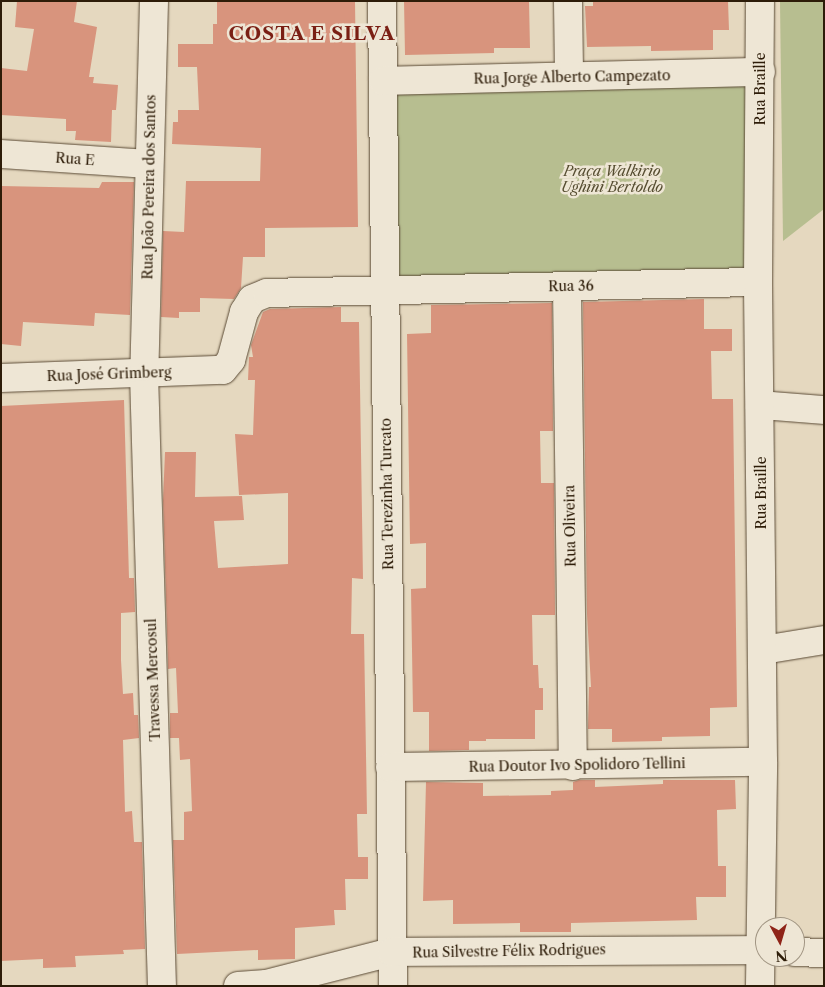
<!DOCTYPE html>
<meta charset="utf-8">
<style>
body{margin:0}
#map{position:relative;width:825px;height:987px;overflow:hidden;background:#e5d8bf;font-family:"Libre Caslon Text",serif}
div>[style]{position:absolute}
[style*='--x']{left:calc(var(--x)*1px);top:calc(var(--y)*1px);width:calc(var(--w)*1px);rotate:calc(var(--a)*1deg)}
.green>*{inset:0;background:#b7be90;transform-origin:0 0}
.building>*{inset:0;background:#d8947d}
.roads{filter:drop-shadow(0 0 1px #5b4b36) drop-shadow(0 0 1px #5b4b36)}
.minor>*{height:28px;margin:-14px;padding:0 14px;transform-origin:14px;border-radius:14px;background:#eee6d5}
span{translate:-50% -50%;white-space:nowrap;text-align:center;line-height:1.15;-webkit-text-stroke:5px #eee6d5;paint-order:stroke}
.street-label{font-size:14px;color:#2d1c08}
.park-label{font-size:14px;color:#564d31;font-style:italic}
.district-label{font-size:19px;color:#7a1f14;font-weight:700;letter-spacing:1px}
.frame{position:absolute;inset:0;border:2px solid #2d1c08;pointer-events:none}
.north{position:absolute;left:755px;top:917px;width:50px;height:50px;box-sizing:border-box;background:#eee6d5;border:1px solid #a19583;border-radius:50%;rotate:174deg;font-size:14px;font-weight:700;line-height:20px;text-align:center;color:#2d1c08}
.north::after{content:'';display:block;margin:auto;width:18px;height:22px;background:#8f2418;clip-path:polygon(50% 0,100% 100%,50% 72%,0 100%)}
</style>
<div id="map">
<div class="green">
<i style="clip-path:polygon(780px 1px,824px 1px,824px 209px,783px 241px)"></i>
<i style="left:747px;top:81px;width:192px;height:355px;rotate:89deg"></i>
</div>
<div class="building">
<i style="clip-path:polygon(17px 1px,77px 1px,74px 22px,97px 27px,89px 77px,94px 77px,93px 83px,118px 85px,116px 110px,112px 110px,111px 142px,75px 140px,76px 131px,66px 131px,66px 119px,1px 115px,1px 68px,27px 71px,34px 29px,15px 27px)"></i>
<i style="clip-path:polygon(217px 1px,355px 1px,358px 227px,265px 228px,265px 257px,243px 257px,241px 288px,234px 299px,200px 298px,200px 312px,179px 312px,179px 318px,161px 317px,163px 231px,184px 232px,186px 181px,260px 181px,261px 148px,172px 144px,173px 122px,178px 122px,178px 110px,199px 110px,197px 67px,178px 67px,178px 44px,213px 44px,213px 24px,217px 24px)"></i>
<i style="clip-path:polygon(404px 1px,529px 1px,530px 48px,494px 48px,494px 53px,405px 55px)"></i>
<i style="clip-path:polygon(593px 1px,728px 1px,729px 30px,713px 30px,713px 50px,651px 51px,651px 46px,587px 47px,585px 6px,593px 6px)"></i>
<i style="clip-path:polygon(102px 182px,134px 182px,130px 315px,95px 313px,94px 326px,23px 322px,21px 346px,1px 344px,1px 186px,99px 188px)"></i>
<i style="clip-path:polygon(704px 299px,704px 329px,732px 329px,732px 351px,711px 351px,712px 399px,733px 399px,737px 707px,710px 708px,710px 736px,662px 737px,662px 741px,612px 742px,612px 729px,588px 729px,589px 687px,591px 687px,587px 614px,583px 302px)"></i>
<i style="clip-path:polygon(552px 303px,553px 431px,540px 431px,541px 483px,554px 483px,555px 615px,532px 615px,533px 665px,538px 665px,539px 688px,543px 688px,543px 710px,535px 710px,535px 739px,486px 739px,486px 741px,469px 741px,469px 750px,429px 751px,429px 712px,413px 712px,411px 589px,426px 588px,426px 543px,410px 544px,407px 334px,431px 333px,431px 305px)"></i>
<i style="clip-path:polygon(341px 307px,341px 322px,359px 322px,363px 579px,352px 578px,351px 634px,364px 634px,367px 814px,357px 814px,358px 857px,368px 857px,368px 879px,345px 879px,346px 910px,334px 910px,335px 925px,295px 928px,295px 959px,258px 960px,258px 950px,177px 954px,173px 840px,184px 840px,184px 812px,192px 811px,190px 759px,180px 760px,179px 738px,170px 738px,170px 713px,178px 713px,176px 668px,168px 669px,168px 665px,163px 501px,165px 452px,196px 452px,195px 497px,242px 496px,244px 520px,214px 521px,218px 568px,288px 564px,288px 493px,239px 495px,235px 434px,253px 435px,255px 380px,248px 380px,249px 357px,253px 357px,251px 345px,263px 312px,270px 309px)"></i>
<i style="clip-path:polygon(124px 400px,129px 578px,134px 578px,135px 612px,121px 613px,121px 660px,123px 694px,133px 693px,134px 715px,138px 715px,139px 738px,123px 740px,125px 812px,132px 811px,134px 842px,142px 842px,145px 949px,123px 950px,124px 954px,75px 956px,76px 967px,43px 968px,43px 959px,1px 961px,1px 406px)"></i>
<i style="clip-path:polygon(579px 780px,595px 780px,595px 787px,663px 784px,663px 780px,735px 780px,736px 809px,717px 810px,718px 866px,726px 866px,726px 897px,696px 897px,697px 920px,571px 923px,571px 932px,520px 932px,520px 923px,453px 924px,453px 900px,423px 901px,426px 782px,483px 783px,483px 796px,551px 795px,551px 791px,573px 790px,573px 782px)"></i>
</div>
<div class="roads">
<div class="minor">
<i style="--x:154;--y:1;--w:373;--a:91.5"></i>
<i style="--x:144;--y:374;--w:612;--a:88.32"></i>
<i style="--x:382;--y:1;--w:985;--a:89.36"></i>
<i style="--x:568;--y:1;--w:75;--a:89.2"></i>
<i style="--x:383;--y:81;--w:378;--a:-1.4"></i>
<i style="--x:1;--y:154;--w:148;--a:3.9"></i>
<i style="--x:567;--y:286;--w:480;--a:89.3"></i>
<i style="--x:1;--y:378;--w:222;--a:-2.1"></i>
<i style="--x:223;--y:370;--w:13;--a:-51"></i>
<i style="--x:231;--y:360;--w:50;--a:-74.8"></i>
<i style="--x:244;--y:312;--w:15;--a:-58"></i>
<i style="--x:252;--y:299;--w:16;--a:-22"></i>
<i style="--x:267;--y:293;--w:491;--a:-1.3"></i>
<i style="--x:760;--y:405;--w:64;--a:4.5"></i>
<i style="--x:763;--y:650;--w:62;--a:-9.3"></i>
<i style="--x:390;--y:767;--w:373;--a:-0.8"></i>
<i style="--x:795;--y:952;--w:29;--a:2"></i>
<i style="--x:238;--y:986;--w:28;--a:-4"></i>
<i style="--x:266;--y:984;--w:130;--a:-14.3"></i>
<i style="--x:392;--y:952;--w:373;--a:-0.3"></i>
<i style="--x:760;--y:986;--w:224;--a:-89.2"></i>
<i style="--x:763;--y:762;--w:480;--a:-90.6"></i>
<i style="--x:758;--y:282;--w:281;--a:-89.6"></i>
</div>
</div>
<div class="street-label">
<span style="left:572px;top:77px;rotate:-1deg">Rua Jorge Alberto Campezato</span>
<span style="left:760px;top:89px;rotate:-90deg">Rua Braille</span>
<span style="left:75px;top:159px;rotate:4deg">Rua E</span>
<span style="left:149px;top:187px;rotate:-89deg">Rua João Pereira dos Santos</span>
<span style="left:571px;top:286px;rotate:-1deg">Rua 36</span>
<span style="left:109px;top:374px;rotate:-2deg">Rua José Grimberg</span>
<span style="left:761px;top:493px;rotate:-90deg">Rua Braille</span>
<span style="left:387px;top:494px;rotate:-91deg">Rua Terezinha Turcato</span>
<span style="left:570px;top:526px;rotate:-91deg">Rua Oliveira</span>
<span style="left:153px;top:680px;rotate:-92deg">Travessa Mercosul</span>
<span style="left:577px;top:765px;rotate:-1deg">Rua Doutor Ivo Spolidoro Tellini</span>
<span style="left:509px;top:951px;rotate:-1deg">Rua Silvestre Félix Rodrigues</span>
</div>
<div class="park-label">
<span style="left:612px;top:179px">Praça Walkirio<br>Ughini Bertoldo</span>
</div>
<div class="district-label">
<span style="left:312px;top:34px">COSTA E SILVA</span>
</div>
<div class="frame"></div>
<div class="north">N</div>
</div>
